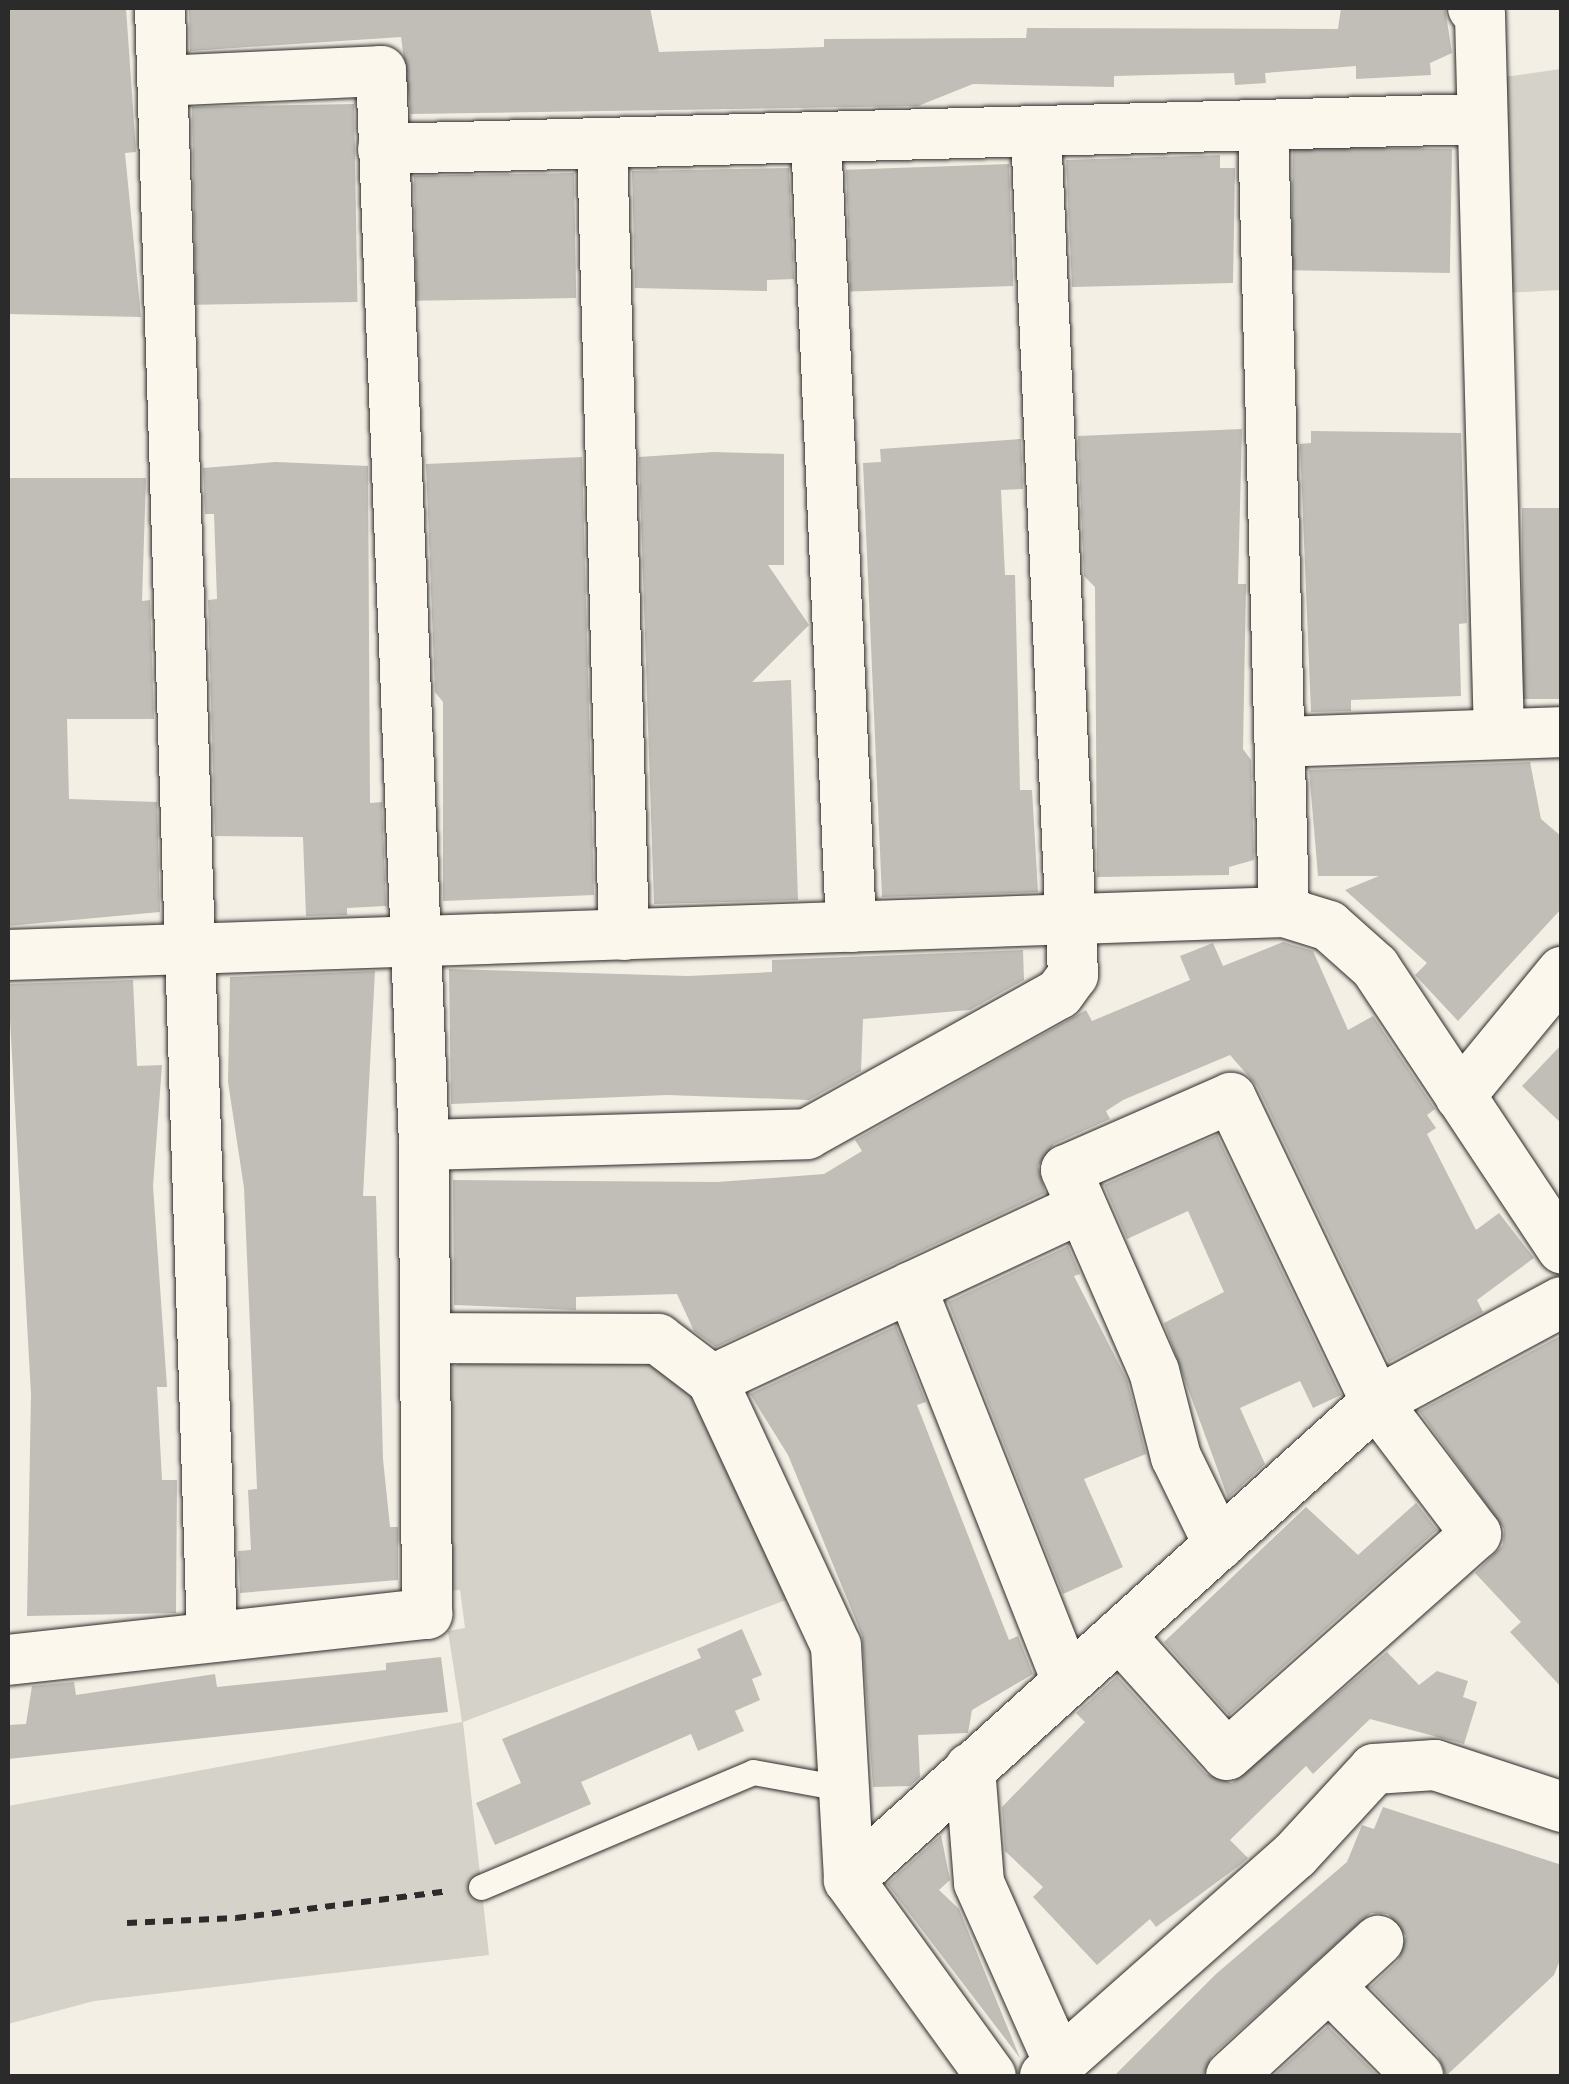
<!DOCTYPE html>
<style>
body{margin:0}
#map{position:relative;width:1569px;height:2084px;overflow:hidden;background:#f3efe4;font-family:"Shantell Sans",sans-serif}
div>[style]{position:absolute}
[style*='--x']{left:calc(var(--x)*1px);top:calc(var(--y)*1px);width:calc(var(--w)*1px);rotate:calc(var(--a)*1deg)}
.green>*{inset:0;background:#d5d2c9}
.building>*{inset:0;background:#c0beb6;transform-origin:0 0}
.path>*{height:6px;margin-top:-3px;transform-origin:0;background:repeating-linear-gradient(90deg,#2b2b2b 0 10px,transparent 0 18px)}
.roads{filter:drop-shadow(0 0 2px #2b2b2b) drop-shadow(0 0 2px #2b2b2b)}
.lane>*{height:25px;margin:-12.5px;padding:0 12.5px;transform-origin:12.5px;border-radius:12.5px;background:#fbf7ec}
.street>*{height:50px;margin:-25px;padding:0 25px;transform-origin:25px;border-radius:25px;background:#fbf7ec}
span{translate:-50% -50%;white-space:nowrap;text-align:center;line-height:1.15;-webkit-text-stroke:10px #fbf7ec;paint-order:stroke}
.frame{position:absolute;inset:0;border:10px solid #2b2b2b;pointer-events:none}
</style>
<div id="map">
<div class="green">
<i style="clip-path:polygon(1561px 69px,1561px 290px,1504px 293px,1497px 78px)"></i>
<i style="clip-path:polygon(650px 1358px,699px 1394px,794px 1597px,463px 1722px,489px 1955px,94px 2001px,8px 2024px,8px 1806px,462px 1722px,448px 1631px,465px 1628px,460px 1590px,447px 1591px,446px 1372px,464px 1360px)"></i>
</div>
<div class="building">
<i style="clip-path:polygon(8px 8px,126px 8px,136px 152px,125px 153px,141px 317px,8px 314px)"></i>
<i style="clip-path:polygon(189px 8px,650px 8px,659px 52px,824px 47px,824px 39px,1026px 38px,1027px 28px,1338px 29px,1341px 8px,1445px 8px,1452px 53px,1430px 63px,1431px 75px,1356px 79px,1356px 66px,1265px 73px,1266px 83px,1235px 85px,1234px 73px,1114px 76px,1114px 87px,973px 84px,918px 106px,411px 114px,401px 37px,190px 51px)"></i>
<i style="left:354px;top:104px;width:198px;height:162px;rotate:89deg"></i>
<i style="left:1452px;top:149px;width:124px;height:159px;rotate:91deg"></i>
<i style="clip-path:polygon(1220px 155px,1220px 168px,1235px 168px,1233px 283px,1072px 287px,1066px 160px)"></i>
<i style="left:1009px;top:164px;width:122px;height:163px;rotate:88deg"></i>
<i style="clip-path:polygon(789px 168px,794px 279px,767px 280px,767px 291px,635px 288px,632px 171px)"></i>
<i style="left:574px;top:173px;width:125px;height:160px;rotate:89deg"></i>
<i style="clip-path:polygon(1242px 429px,1238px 584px,1246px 584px,1243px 749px,1251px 760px,1254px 860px,1229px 867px,1229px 875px,1097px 877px,1095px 587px,1084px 576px,1078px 436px)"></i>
<i style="clip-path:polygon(1311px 431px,1461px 433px,1467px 623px,1459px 624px,1461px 696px,1351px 700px,1351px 711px,1311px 712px,1300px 444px,1311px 443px)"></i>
<i style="clip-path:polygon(1021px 439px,1023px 489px,1001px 490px,1005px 575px,1015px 575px,1020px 790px,1032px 790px,1038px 892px,882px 897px,863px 463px,881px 462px,880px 449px)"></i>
<i style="clip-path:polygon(714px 452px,784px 454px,784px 565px,768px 565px,809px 625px,752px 682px,791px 680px,798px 900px,654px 904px,639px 457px)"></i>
<i style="clip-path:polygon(582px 457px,594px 895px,443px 901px,443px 702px,435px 692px,426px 464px)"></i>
<i style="clip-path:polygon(276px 462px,368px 466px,370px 803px,382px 802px,386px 906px,347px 908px,347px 915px,306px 916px,303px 837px,215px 836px,208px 600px,217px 599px,214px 514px,205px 514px,203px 468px)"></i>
<i style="clip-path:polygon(8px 478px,146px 478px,142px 601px,150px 600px,154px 719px,67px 719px,69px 799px,157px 802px,160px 912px,8px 926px)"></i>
<i style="left:1562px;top:508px;width:191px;height:40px;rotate:90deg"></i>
<i style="clip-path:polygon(1530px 762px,1541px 819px,1562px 837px,1562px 908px,1458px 1021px,1415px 975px,1427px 963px,1345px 890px,1379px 876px,1318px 876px,1309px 770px)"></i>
<i style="clip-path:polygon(1283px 942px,1313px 951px,1348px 1030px,1373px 1016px,1435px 1109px,1427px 1115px,1436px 1128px,1427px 1134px,1476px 1230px,1499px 1213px,1534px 1258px,1477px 1300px,1483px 1312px,1389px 1362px,1257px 1086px,1230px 1055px,1123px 1100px,1106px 1111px,1110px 1119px,1054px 1144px,1038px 1166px,1045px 1193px,716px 1347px,694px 1331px,677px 1294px,576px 1297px,576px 1310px,454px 1305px,453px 1180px,717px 1182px,824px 1174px,862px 1151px,855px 1140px,1086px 1010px,1092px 1021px,1190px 980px,1180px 956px,1213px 943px,1223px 966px)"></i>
<i style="clip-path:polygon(1023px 950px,1024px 980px,970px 1010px,863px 1019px,861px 1071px,809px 1100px,667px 1095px,451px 1104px,449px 969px,688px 976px,772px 972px,772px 960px)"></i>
<i style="clip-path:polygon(375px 971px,363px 1196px,376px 1196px,383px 1459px,390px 1527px,398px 1527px,398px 1580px,240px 1593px,238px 1551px,251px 1550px,248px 1490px,257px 1489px,244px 1188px,228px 1082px,230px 977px)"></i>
<i style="clip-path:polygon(133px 980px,137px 1066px,162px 1065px,153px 1186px,167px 1387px,157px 1387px,162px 1480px,177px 1480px,176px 1613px,27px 1616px,31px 1394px,8px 984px)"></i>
<i style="clip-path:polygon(1562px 1044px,1562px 1124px,1522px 1086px)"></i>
<i style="clip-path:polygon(1217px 1135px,1341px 1395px,1313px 1408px,1300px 1381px,1240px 1408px,1265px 1464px,1228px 1498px,1164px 1323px,1224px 1292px,1188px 1211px,1127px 1239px,1104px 1185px)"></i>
<i style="clip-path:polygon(1068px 1246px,1080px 1274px,1074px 1276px,1127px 1380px,1146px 1454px,1084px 1479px,1123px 1567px,1063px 1594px,948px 1302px)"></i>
<i style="clip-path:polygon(896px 1326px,926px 1402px,917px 1405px,1009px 1640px,1018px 1636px,1033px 1674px,972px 1710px,968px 1733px,918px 1735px,920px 1777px,910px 1786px,873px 1787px,862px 1635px,788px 1455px,750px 1394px)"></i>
<i style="clip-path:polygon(1562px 1335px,1562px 1688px,1510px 1632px,1521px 1622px,1475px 1573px,1503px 1545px,1504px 1529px,1419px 1411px)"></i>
<i style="clip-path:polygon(1416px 1503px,1437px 1530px,1229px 1715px,1164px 1642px,1306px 1507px,1358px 1555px)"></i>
<i style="clip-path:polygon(742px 1629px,762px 1675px,752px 1679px,760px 1700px,735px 1711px,744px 1731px,698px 1751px,691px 1734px,581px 1782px,591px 1804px,495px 1845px,476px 1803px,521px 1783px,502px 1739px,701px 1658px,697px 1649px)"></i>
<i style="clip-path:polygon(1387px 1652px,1419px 1685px,1437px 1671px,1468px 1681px,1463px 1697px,1477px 1702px,1464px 1744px,1370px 1719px,1313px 1774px,1306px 1766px,1230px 1840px,1248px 1858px,1240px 1865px,1156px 1927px,1150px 1919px,1097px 1965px,1033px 1897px,1043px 1887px,1005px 1851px,1002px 1807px,1085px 1722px,1076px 1713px,1117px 1676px,1206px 1774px,1232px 1783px)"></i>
<i style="clip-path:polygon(441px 1657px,448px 1712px,8px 1759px,8px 1725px,26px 1724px,32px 1686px,74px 1682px,76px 1695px,215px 1674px,217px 1687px,386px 1670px,386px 1663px)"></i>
<i style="clip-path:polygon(1383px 1807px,1562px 1865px,1562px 1955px,1554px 1975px,1446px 2076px,1438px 2056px,1370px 1987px,1398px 1961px,1406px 1936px,1388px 1914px,1371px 1913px,1212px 2055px,1203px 2076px,1114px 2076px,1216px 1974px,1347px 1862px,1362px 1825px,1374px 1829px)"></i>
<i style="clip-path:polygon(941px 1835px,950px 1880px,939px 1890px,959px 1909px,1020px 2058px,887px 1884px)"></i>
<i style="clip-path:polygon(1328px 2026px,1378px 2076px,1273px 2076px)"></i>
</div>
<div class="path">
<i style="--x:127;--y:1923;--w:109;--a:-2.6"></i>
<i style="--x:236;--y:1918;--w:215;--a:-7.2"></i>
</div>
<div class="roads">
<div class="lane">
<i style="--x:481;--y:1887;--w:295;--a:-22.9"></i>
<i style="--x:753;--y:1772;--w:89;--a:10.3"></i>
</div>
<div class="street">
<i style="--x:160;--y:8;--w:1630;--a:88.17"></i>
<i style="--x:1473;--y:8;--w:10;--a:45"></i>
<i style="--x:1480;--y:15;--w:719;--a:88.49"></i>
<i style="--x:1263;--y:125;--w:787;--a:88.47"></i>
<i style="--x:816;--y:137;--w:791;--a:87.46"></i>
<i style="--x:602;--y:143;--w:792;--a:88.41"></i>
<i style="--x:383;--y:149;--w:1097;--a:-1.57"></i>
<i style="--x:1280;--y:742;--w:282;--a:-2"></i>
<i style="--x:8;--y:955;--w:1277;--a:-1.93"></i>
<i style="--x:1284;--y:912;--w:47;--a:17.3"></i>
<i style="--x:1329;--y:926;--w:62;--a:41.7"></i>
<i style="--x:1375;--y:967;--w:338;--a:56.4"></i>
<i style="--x:1460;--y:1096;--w:161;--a:-50.6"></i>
<i style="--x:424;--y:1145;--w:383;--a:-1.6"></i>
<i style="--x:807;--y:1134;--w:288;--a:-29.1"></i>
<i style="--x:1059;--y:994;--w:24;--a:-54"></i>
<i style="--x:1073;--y:975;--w:845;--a:-92.51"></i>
<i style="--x:911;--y:1287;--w:424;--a:68.4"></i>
<i style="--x:426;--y:1338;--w:232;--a:0.2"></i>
<i style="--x:658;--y:1339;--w:68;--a:37.2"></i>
<i style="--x:712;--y:1380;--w:293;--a:65"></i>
<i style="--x:836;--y:1646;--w:234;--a:86.8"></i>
<i style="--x:849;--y:1880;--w:242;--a:54.1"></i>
<i style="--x:712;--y:1380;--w:407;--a:-25"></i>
<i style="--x:1119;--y:1635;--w:161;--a:48"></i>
<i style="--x:1227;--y:1755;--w:333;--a:-41.6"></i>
<i style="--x:1476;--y:1534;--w:166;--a:-127.1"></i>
<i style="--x:1376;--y:1402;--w:337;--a:-115.5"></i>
<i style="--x:1231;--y:1098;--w:180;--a:156.4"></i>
<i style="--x:1066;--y:1170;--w:219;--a:66.4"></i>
<i style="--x:1154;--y:1371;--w:89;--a:75.7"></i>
<i style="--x:1176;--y:1457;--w:98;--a:64"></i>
<i style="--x:8;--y:1660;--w:422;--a:-6.3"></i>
<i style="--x:427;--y:1614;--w:469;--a:-90.4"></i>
<i style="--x:424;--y:1145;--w:1075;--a:-92.29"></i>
<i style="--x:381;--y:71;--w:218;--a:177.4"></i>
<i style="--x:970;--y:1768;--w:115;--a:85.5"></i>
<i style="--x:979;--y:1883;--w:197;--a:66"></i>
<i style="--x:849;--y:1880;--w:711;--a:-42.21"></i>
<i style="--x:1376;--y:1402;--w:211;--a:-28.3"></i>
<i style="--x:1329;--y:1986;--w:127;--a:45.3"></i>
<i style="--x:1045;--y:2076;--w:334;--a:-41.5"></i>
<i style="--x:1295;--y:1855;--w:117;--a:-47.4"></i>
<i style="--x:1374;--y:1769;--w:61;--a:-3.8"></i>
<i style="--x:1435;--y:1765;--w:134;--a:18.3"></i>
<i style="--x:1231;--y:2076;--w:200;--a:-42.6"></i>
</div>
</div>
<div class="frame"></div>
</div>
